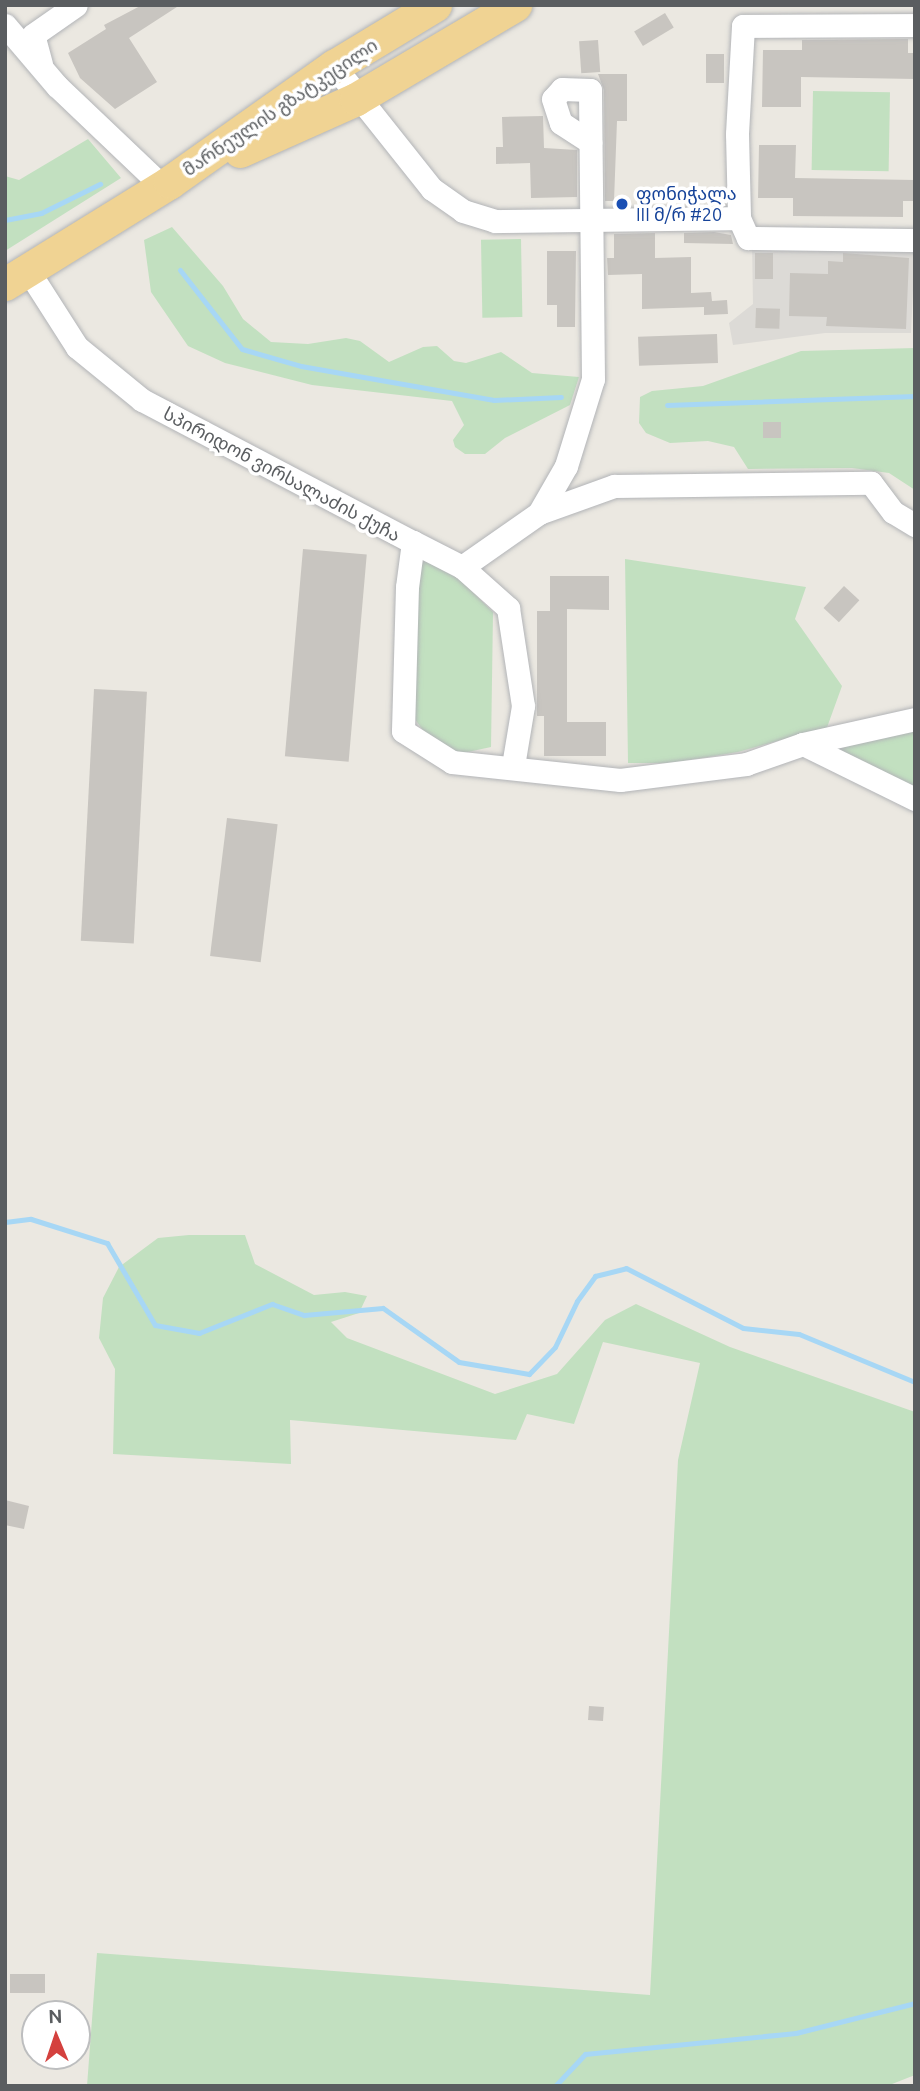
<!DOCTYPE html>
<meta charset="utf-8">
<style>
body{margin:0}
#map{position:relative;width:920px;height:2091px;overflow:hidden;background:#ebe8e1;font-family:Ubuntu,"Noto Sans Georgian",sans-serif}
div>[style]{position:absolute}
[style*='--x']{left:calc(var(--x)*1px);top:calc(var(--y)*1px);width:calc(var(--w)*1px);rotate:calc(var(--a)*1deg)}
.industrial>*{inset:0;background:#dcdad6}
.green>*{inset:0;background:#c2e0c0;transform-origin:0 0}
.stream>*{height:5px;margin:-2.5px;padding:0 2.5px;transform-origin:2.5px;border-radius:2.5px;background:#a7d7f5}
.building>*{inset:0;background:#c8c5c0;transform-origin:0 0}
.roads{filter:drop-shadow(0 0 2px #b2b4b7) drop-shadow(0 0 2px #b2b4b7)}
.minor>*{height:23px;margin:-11.5px;padding:0 11.5px;transform-origin:11.5px;border-radius:11.5px;background:#fff}
.highway>*{height:33px;margin:-16.5px;padding:0 16.5px;transform-origin:16.5px;border-radius:16.5px;background:#f0d393}
.dots>*{width:19px;height:19px;translate:-50% -50%;box-sizing:border-box;border:4px solid #fff;border-radius:50%}
span{translate:-50% -50%;white-space:nowrap;text-align:center;line-height:1.15;-webkit-text-stroke:7px #fff;paint-order:stroke}
.street-label{font-size:18px;color:#5a5d60}
.transit-label{font-size:18px;color:#164399}
.left{translate:0 -50%;text-align:left}
.frame{position:absolute;inset:0;border:7px solid #5a5d60;pointer-events:none}
.north{position:absolute;left:21px;top:2000px;width:70px;height:70px;box-sizing:border-box;background:#fff;border:2px solid #bdbebf;border-radius:50%;rotate:358deg;font-size:19px;font-weight:700;line-height:28px;text-align:center;color:#5a5d60}
.north::after{content:'';display:block;margin:auto;width:24px;height:32px;background:#d4413e;clip-path:polygon(50% 0,100% 100%,50% 72%,0 100%)}
</style>
<div id="map">
<div class="industrial">
<i style="clip-path:polygon(752px 242px,915px 247px,911px 333px,825px 333px,733px 345px,729px 323px,753px 304px)"></i>
</div>
<div class="green">
<i style="left:813px;top:91px;width:77px;height:79px;rotate:1deg"></i>
<i style="clip-path:polygon(88px 139px,121px 178px,5px 251px,5px 176px,19px 180px)"></i>
<i style="clip-path:polygon(172px 227px,223px 286px,243px 319px,271px 342px,308px 344px,346px 338px,360px 341px,389px 362px,423px 347px,437px 346px,454px 361px,466px 363px,501px 352px,532px 373px,579px 377px,570px 405px,505px 438px,485px 454px,465px 454px,455px 447px,453px 440px,464px 425px,452px 401px,312px 385px,225px 363px,188px 346px,151px 292px,144px 240px)"></i>
<i style="left:521px;top:239px;width:78px;height:40px;rotate:89deg"></i>
<i style="clip-path:polygon(915px 348px,915px 490px,889px 473px,852px 468px,748px 469px,734px 447px,708px 441px,670px 443px,646px 433px,639px 423px,640px 397px,652px 391px,703px 386px,801px 351px)"></i>
<i style="clip-path:polygon(625px 559px,806px 587px,795px 619px,842px 686px,825px 733px,810px 732px,738px 752px,672px 763px,628px 763px)"></i>
<i style="clip-path:polygon(425px 560px,460px 580px,493px 612px,491px 747px,454px 755px,432px 743px,412px 715px,417px 569px)"></i>
<i style="clip-path:polygon(915px 731px,915px 788px,826px 748px)"></i>
<i style="clip-path:polygon(189px 1235px,245px 1235px,255px 1264px,314px 1295px,345px 1292px,367px 1296px,359px 1313px,331px 1322px,347px 1338px,495px 1394px,557px 1374px,605px 1320px,636px 1304px,730px 1347px,915px 1412px,915px 2075px,887px 2086px,87px 2086px,97px 1953px,650px 1995px,678px 1460px,700px 1363px,603px 1342px,574px 1424px,527px 1414px,516px 1440px,290px 1420px,291px 1464px,113px 1454px,115px 1369px,99px 1338px,103px 1298px,119px 1267px,158px 1238px)"></i>
</div>
<div class="stream">
<i style="--x:5;--y:220;--w:37;--a:-11"></i>
<i style="--x:41;--y:213;--w:66;--a:-26.2"></i>
<i style="--x:180;--y:270;--w:100;--a:51.9"></i>
<i style="--x:242;--y:349;--w:61;--a:16.1"></i>
<i style="--x:301;--y:366;--w:196;--a:10"></i>
<i style="--x:494;--y:400;--w:67;--a:-2.6"></i>
<i style="--x:667;--y:405;--w:248;--a:-2.1"></i>
<i style="--x:5;--y:1222;--w:26;--a:-7"></i>
<i style="--x:31;--y:1219;--w:80;--a:17.5"></i>
<i style="--x:107;--y:1243;--w:95;--a:59.7"></i>
<i style="--x:155;--y:1325;--w:45;--a:10.3"></i>
<i style="--x:199;--y:1333;--w:79;--a:-21.7"></i>
<i style="--x:272;--y:1304;--w:34;--a:19"></i>
<i style="--x:304;--y:1315;--w:79;--a:-5.1"></i>
<i style="--x:383;--y:1308;--w:93;--a:35.4"></i>
<i style="--x:459;--y:1362;--w:71;--a:9.7"></i>
<i style="--x:529;--y:1374;--w:37;--a:-46"></i>
<i style="--x:555;--y:1347;--w:51;--a:-64.4"></i>
<i style="--x:577;--y:1301;--w:31;--a:-54"></i>
<i style="--x:595;--y:1276;--w:32;--a:-14"></i>
<i style="--x:626;--y:1268;--w:131;--a:27.1"></i>
<i style="--x:743;--y:1328;--w:56;--a:6.1"></i>
<i style="--x:799;--y:1334;--w:126;--a:22.5"></i>
<i style="--x:555;--y:2086;--w:44;--a:-46.8"></i>
<i style="--x:585;--y:2054;--w:212;--a:-5.7"></i>
<i style="--x:796;--y:2033;--w:123;--a:-14.1"></i>
</div>
<div class="building">
<i style="clip-path:polygon(142px 5px,180px 5px,129px 38px,157px 82px,115px 109px,80px 78px,68px 53px,106px 29px,104px 25px)"></i>
<i style="left:665px;top:13px;width:17px;height:36px;rotate:59deg"></i>
<i style="clip-path:polygon(908px 39px,908px 53px,915px 53px,915px 79px,801px 77px,801px 107px,762px 107px,763px 50px,802px 50px,802px 40px)"></i>
<i style="left:598px;top:40px;width:32px;height:19px;rotate:86deg"></i>
<i style="left:706px;top:54px;width:18px;height:29px"></i>
<i style="clip-path:polygon(598px 74px,627px 74px,627px 121px,617px 121px,614px 201px,605px 201px,604px 90px)"></i>
<i style="clip-path:polygon(543px 116px,544px 148px,577px 150px,577px 197px,531px 198px,530px 163px,496px 164px,496px 147px,503px 147px,502px 117px)"></i>
<i style="clip-path:polygon(759px 145px,796px 145px,795px 178px,915px 180px,915px 201px,903px 201px,903px 217px,793px 216px,793px 198px,758px 198px)"></i>
<i style="clip-path:polygon(714px 232px,731px 235px,733px 244px,684px 243px,684px 233px)"></i>
<i style="clip-path:polygon(655px 233px,655px 258px,691px 257px,691px 293px,711px 292px,712px 301px,727px 300px,728px 314px,704px 315px,704px 307px,642px 309px,642px 274px,608px 275px,607px 258px,614px 258px,614px 234px)"></i>
<i style="clip-path:polygon(547px 251px,576px 251px,575px 327px,557px 327px,557px 305px,547px 305px)"></i>
<i style="left:755px;top:253px;width:18px;height:26px"></i>
<i style="clip-path:polygon(843px 253px,909px 258px,906px 329px,826px 326px,827px 317px,789px 316px,790px 273px,828px 274px,828px 261px,843px 262px)"></i>
<i style="left:756px;top:308px;width:24px;height:20px;rotate:2deg"></i>
<i style="left:717px;top:334px;width:29px;height:79px;rotate:88deg"></i>
<i style="left:763px;top:422px;width:18px;height:16px"></i>
<i style="left:303px;top:549px;width:64px;height:208px;rotate:5deg"></i>
<i style="clip-path:polygon(550px 576px,609px 576px,609px 610px,567px 609px,567px 722px,606px 722px,606px 756px,544px 756px,544px 716px,537px 716px,537px 611px,550px 611px)"></i>
<i style="left:844px;top:586px;width:21px;height:30px;rotate:43deg"></i>
<i style="left:94px;top:689px;width:53px;height:252px;rotate:3deg"></i>
<i style="left:227px;top:818px;width:51px;height:139px;rotate:7deg"></i>
<i style="clip-path:polygon(5px 1500px,29px 1506px,24px 1529px,5px 1525px)"></i>
<i style="left:589px;top:1706px;width:15px;height:14px;rotate:4deg"></i>
<i style="left:45px;top:1974px;width:19px;height:35px;rotate:90deg"></i>
</div>
<div class="roads">
<div class="minor">
<i style="--x:5;--y:25;--w:80;--a:49.6"></i>
<i style="--x:57;--y:86;--w:146;--a:43.6"></i>
<i style="--x:915;--y:25;--w:172;--a:179.7"></i>
<i style="--x:743;--y:26;--w:108;--a:93.2"></i>
<i style="--x:737;--y:134;--w:84;--a:88.6"></i>
<i style="--x:739;--y:218;--w:22;--a:66"></i>
<i style="--x:748;--y:238;--w:167;--a:0.7"></i>
<i style="--x:41;--y:64;--w:30;--a:-105"></i>
<i style="--x:33;--y:35;--w:52;--a:-34.9"></i>
<i style="--x:334;--y:66;--w:157;--a:51.5"></i>
<i style="--x:432;--y:189;--w:38;--a:35"></i>
<i style="--x:463;--y:211;--w:34;--a:17"></i>
<i style="--x:495;--y:221;--w:244;--a:-0.7"></i>
<i style="--x:29;--y:272;--w:89;--a:57.4"></i>
<i style="--x:77;--y:347;--w:84;--a:39.2"></i>
<i style="--x:142;--y:400;--w:306;--a:27.7"></i>
<i style="--x:413;--y:542;--w:45;--a:97.6"></i>
<i style="--x:407;--y:587;--w:144;--a:91.6"></i>
<i style="--x:403;--y:731;--w:58;--a:32.3"></i>
<i style="--x:452;--y:762;--w:169;--a:6.1"></i>
<i style="--x:620;--y:780;--w:127;--a:-7.2"></i>
<i style="--x:746;--y:764;--w:60;--a:-19.3"></i>
<i style="--x:803;--y:744;--w:115;--a:-12.6"></i>
<i style="--x:539;--y:513;--w:54;--a:-60.1"></i>
<i style="--x:566;--y:466;--w:91;--a:-72.8"></i>
<i style="--x:593;--y:379;--w:289;--a:-90.6"></i>
<i style="--x:590;--y:90;--w:28;--a:-178"></i>
<i style="--x:562;--y:89;--w:13;--a:132"></i>
<i style="--x:553;--y:99;--w:25;--a:72"></i>
<i style="--x:561;--y:123;--w:35;--a:33"></i>
<i style="--x:413;--y:542;--w:55;--a:27"></i>
<i style="--x:462;--y:567;--w:62;--a:41.7"></i>
<i style="--x:508;--y:608;--w:99;--a:81.3"></i>
<i style="--x:523;--y:706;--w:61;--a:99.5"></i>
<i style="--x:462;--y:567;--w:94;--a:-35"></i>
<i style="--x:539;--y:513;--w:80;--a:-19.8"></i>
<i style="--x:614;--y:486;--w:257;--a:-0.7"></i>
<i style="--x:871;--y:483;--w:36;--a:53"></i>
<i style="--x:893;--y:512;--w:26;--a:31"></i>
<i style="--x:803;--y:744;--w:125;--a:26.2"></i>
</div>
<div class="highway">
<i style="--x:240;--y:151;--w:127;--a:-24.1"></i>
<i style="--x:356;--y:99;--w:185;--a:-30.6"></i>
<i style="--x:5;--y:284;--w:194;--a:-31.7"></i>
<i style="--x:170;--y:182;--w:201;--a:-35.3"></i>
<i style="--x:334;--y:66;--w:118;--a:-31.1"></i>
</div>
</div>
<div class="dots">
<i style="left:622px;top:204px;background:#1a4fb4"></i>
</div>
<div class="street-label">
<span style="left:280px;top:107px;rotate:-34deg">მარნეულის გზატკეცილი</span>
<span style="left:282px;top:474px;rotate:28deg">სპირიდონ ვირსალაძის ქუჩა</span>
</div>
<div class="transit-label">
<span class="left" style="left:636px;top:204px">ფონიჭალა<br>III მ/რ #20</span>
</div>
<div class="frame"></div>
<div class="north">N</div>
</div>
